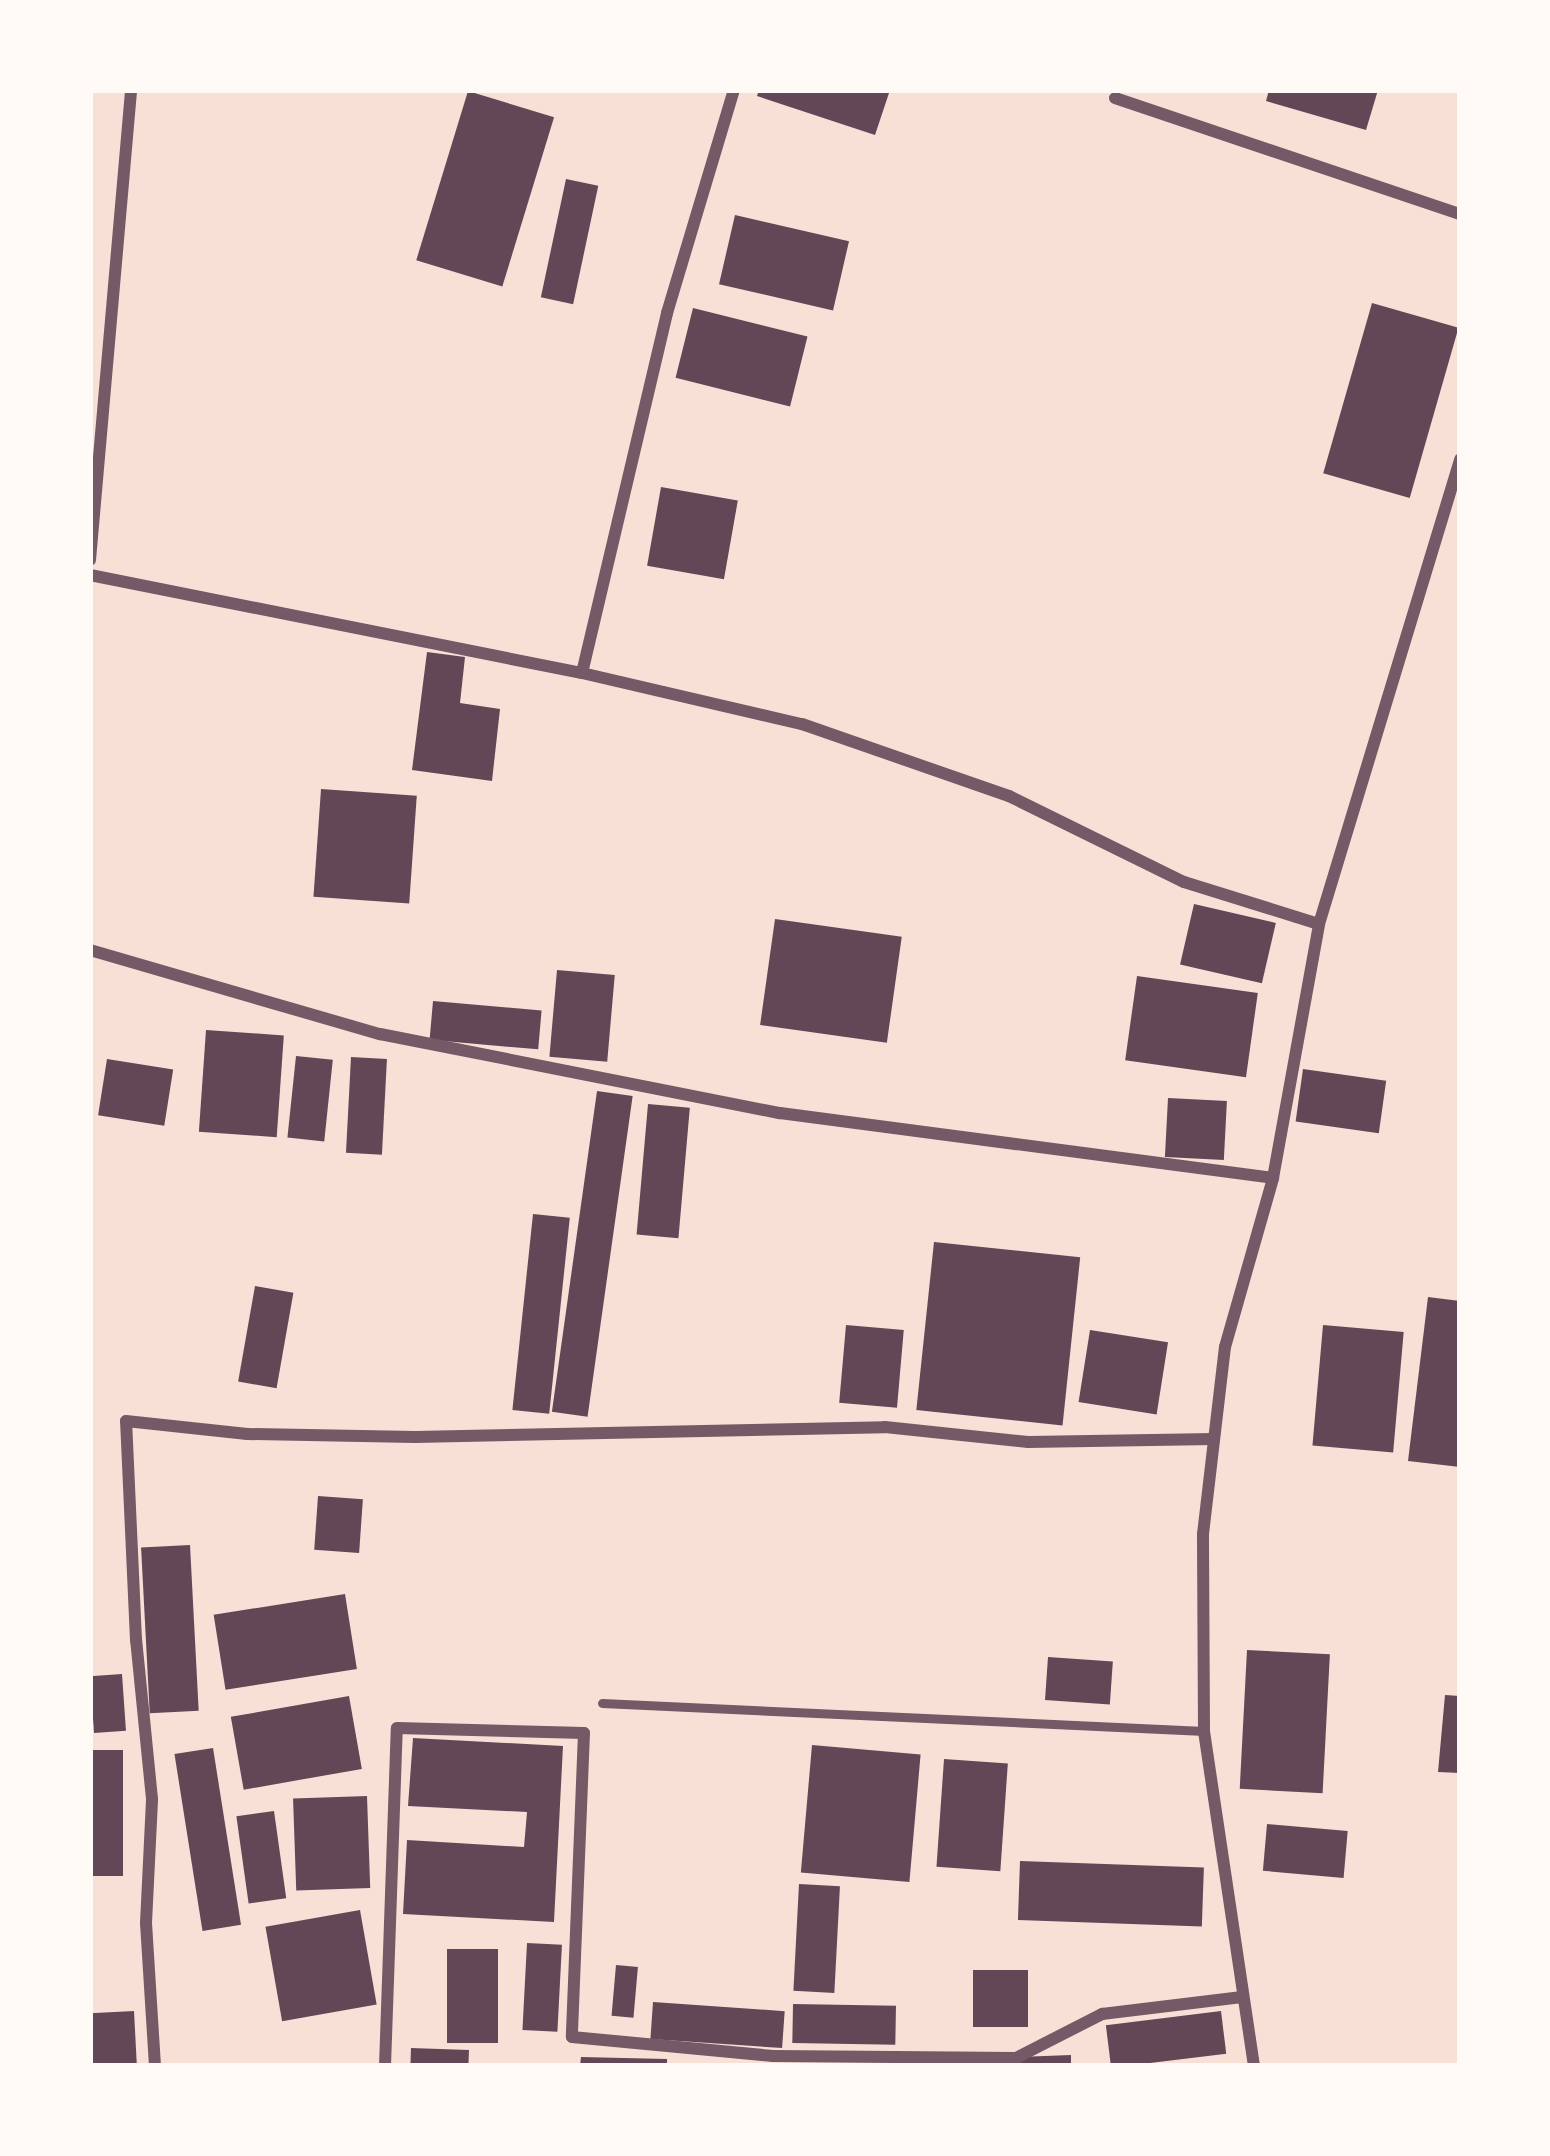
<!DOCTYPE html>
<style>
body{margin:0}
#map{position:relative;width:1550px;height:2156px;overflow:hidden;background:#f7e1d7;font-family:Quicksand,sans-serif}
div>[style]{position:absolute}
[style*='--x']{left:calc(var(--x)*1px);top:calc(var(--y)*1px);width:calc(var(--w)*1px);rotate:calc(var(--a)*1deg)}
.building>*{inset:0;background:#644757;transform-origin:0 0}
.service>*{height:9px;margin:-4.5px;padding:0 4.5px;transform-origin:4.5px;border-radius:4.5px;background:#755966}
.minor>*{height:12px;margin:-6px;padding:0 6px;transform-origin:6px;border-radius:6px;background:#755966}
span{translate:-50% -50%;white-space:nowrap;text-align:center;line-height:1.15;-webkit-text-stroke:12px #fffaf5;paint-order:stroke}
.frame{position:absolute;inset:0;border:93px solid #fffaf5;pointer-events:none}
</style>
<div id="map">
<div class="building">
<i style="clip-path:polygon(759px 90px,890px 90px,875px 135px,757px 96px)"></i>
<i style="clip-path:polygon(1269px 90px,1378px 90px,1366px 130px,1266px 101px)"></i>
<i style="left:468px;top:91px;width:90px;height:177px;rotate:17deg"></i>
<i style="left:566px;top:179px;width:33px;height:121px;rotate:12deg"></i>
<i style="left:735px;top:215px;width:117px;height:71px;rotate:13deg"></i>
<i style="left:1372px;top:303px;width:90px;height:177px;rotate:16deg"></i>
<i style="left:693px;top:308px;width:118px;height:72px;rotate:14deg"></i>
<i style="left:661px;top:487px;width:78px;height:80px;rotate:10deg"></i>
<i style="clip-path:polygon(427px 652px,465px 657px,460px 703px,500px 709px,492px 781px,412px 770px)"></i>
<i style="left:321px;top:789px;width:96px;height:108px;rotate:4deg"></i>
<i style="left:1194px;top:904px;width:84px;height:62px;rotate:13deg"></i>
<i style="left:775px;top:919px;width:128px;height:107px;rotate:8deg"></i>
<i style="left:557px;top:970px;width:58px;height:87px;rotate:5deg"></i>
<i style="left:1137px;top:976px;width:122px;height:85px;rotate:8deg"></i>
<i style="left:433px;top:1001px;width:109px;height:39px;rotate:5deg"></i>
<i style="left:206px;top:1030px;width:78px;height:102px;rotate:4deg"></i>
<i style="left:296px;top:1056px;width:37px;height:82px;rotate:6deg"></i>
<i style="left:351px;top:1057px;width:36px;height:96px;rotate:3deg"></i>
<i style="left:107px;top:1059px;width:67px;height:57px;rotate:9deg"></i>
<i style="left:1303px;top:1069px;width:84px;height:53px;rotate:8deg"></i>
<i style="left:597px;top:1091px;width:36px;height:324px;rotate:8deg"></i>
<i style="left:1168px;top:1098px;width:59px;height:59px;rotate:3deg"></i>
<i style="left:648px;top:1104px;width:42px;height:131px;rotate:5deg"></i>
<i style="left:533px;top:1214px;width:37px;height:197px;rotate:6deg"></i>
<i style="left:934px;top:1242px;width:147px;height:169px;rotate:6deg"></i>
<i style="left:255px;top:1286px;width:39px;height:97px;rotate:10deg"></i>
<i style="clip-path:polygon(1428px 1297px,1460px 1301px,1460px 1467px,1408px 1461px)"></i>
<i style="left:846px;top:1325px;width:58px;height:78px;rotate:5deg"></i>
<i style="left:1323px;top:1325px;width:81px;height:121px;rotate:5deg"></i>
<i style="left:1090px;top:1330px;width:79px;height:73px;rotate:9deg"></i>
<i style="left:318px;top:1496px;width:45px;height:54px;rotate:4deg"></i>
<i style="left:190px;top:1545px;width:166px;height:49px;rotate:87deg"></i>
<i style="left:345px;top:1594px;width:76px;height:133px;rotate:81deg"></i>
<i style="left:1247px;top:1650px;width:83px;height:139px;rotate:3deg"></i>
<i style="left:1048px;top:1657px;width:65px;height:43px;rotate:4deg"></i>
<i style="left:122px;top:1674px;width:57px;height:32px;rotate:86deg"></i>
<i style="clip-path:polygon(1445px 1695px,1460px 1696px,1460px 1773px,1438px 1772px)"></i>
<i style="left:349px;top:1696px;width:74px;height:120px;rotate:80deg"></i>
<i style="clip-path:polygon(413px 1738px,563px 1746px,554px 1922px,403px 1914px,407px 1840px,524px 1847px,527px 1812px,408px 1806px)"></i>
<i style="left:812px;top:1745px;width:109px;height:128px;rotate:5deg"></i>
<i style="left:213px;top:1748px;width:179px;height:39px;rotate:81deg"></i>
<i style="left:90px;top:1750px;width:33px;height:126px"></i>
<i style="left:944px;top:1759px;width:64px;height:108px;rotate:4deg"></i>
<i style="left:367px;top:1796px;width:92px;height:74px;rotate:88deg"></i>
<i style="left:274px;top:1811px;width:88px;height:38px;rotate:82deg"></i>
<i style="left:1267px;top:1824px;width:81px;height:47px;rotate:5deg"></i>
<i style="left:1020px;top:1861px;width:184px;height:59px;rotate:2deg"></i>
<i style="left:799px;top:1884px;width:41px;height:107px;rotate:3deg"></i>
<i style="left:360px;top:1910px;width:96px;height:96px;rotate:80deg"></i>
<i style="left:527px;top:1943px;width:35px;height:87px;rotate:3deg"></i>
<i style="left:447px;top:1949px;width:51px;height:94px"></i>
<i style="left:616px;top:1965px;width:22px;height:51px;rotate:5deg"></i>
<i style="left:973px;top:1970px;width:55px;height:57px"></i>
<i style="left:653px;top:2002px;width:132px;height:37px;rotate:4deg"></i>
<i style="left:793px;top:2004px;width:103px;height:39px;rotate:1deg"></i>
<i style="left:134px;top:2011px;width:55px;height:44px;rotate:87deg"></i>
<i style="left:1221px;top:2011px;width:43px;height:116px;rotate:83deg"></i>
<i style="left:411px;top:2048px;width:58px;height:18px;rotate:2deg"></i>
<i style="clip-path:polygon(1071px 2055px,1071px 2066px,1018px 2066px,1018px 2057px)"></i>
<i style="clip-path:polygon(581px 2057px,667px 2059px,667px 2066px,580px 2066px)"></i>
</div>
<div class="service">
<i style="--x:602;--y:1703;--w:603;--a:2.66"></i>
</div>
<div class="minor">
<i style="--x:1115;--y:98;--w:364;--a:18.6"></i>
<i style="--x:90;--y:560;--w:472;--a:-85"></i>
<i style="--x:90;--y:575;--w:502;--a:11.27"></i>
<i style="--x:582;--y:673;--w:226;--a:13.1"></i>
<i style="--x:802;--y:724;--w:219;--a:19.2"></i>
<i style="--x:1009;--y:796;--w:195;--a:26.2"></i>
<i style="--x:1184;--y:882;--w:141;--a:17.3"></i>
<i style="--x:582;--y:673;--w:370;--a:-76.7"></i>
<i style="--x:667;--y:313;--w:233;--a:-73.3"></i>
<i style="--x:90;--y:950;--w:302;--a:16.2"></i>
<i style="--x:380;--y:1034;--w:408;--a:11.2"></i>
<i style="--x:780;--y:1113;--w:497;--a:7.5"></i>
<i style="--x:155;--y:2066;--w:143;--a:-93.6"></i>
<i style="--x:146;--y:1923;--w:124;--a:-87.2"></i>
<i style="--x:152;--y:1799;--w:160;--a:-95.7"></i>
<i style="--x:136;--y:1640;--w:219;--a:-92.6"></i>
<i style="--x:126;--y:1421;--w:122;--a:6.1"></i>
<i style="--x:247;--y:1434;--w:168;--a:1"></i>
<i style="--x:415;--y:1437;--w:470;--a:-1.2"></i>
<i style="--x:885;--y:1427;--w:144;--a:6"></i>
<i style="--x:1028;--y:1442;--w:186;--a:-0.9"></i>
<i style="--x:385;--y:2066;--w:338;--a:-88"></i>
<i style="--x:397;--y:1728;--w:187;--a:1.5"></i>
<i style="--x:584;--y:1733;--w:304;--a:92.3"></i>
<i style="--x:572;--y:2037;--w:202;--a:5.4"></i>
<i style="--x:773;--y:2056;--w:243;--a:0.5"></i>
<i style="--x:1016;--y:2058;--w:97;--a:-27.1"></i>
<i style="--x:1102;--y:2014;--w:141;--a:-6.9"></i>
<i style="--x:1254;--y:2066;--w:339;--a:-98.5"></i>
<i style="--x:1204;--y:1731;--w:197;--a:-90.3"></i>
<i style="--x:1203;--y:1534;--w:188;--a:-83.3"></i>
<i style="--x:1225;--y:1347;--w:176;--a:-74.1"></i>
<i style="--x:1273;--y:1178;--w:258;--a:-79.7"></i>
<i style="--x:1319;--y:924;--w:486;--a:-73.1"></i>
</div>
<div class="frame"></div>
</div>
